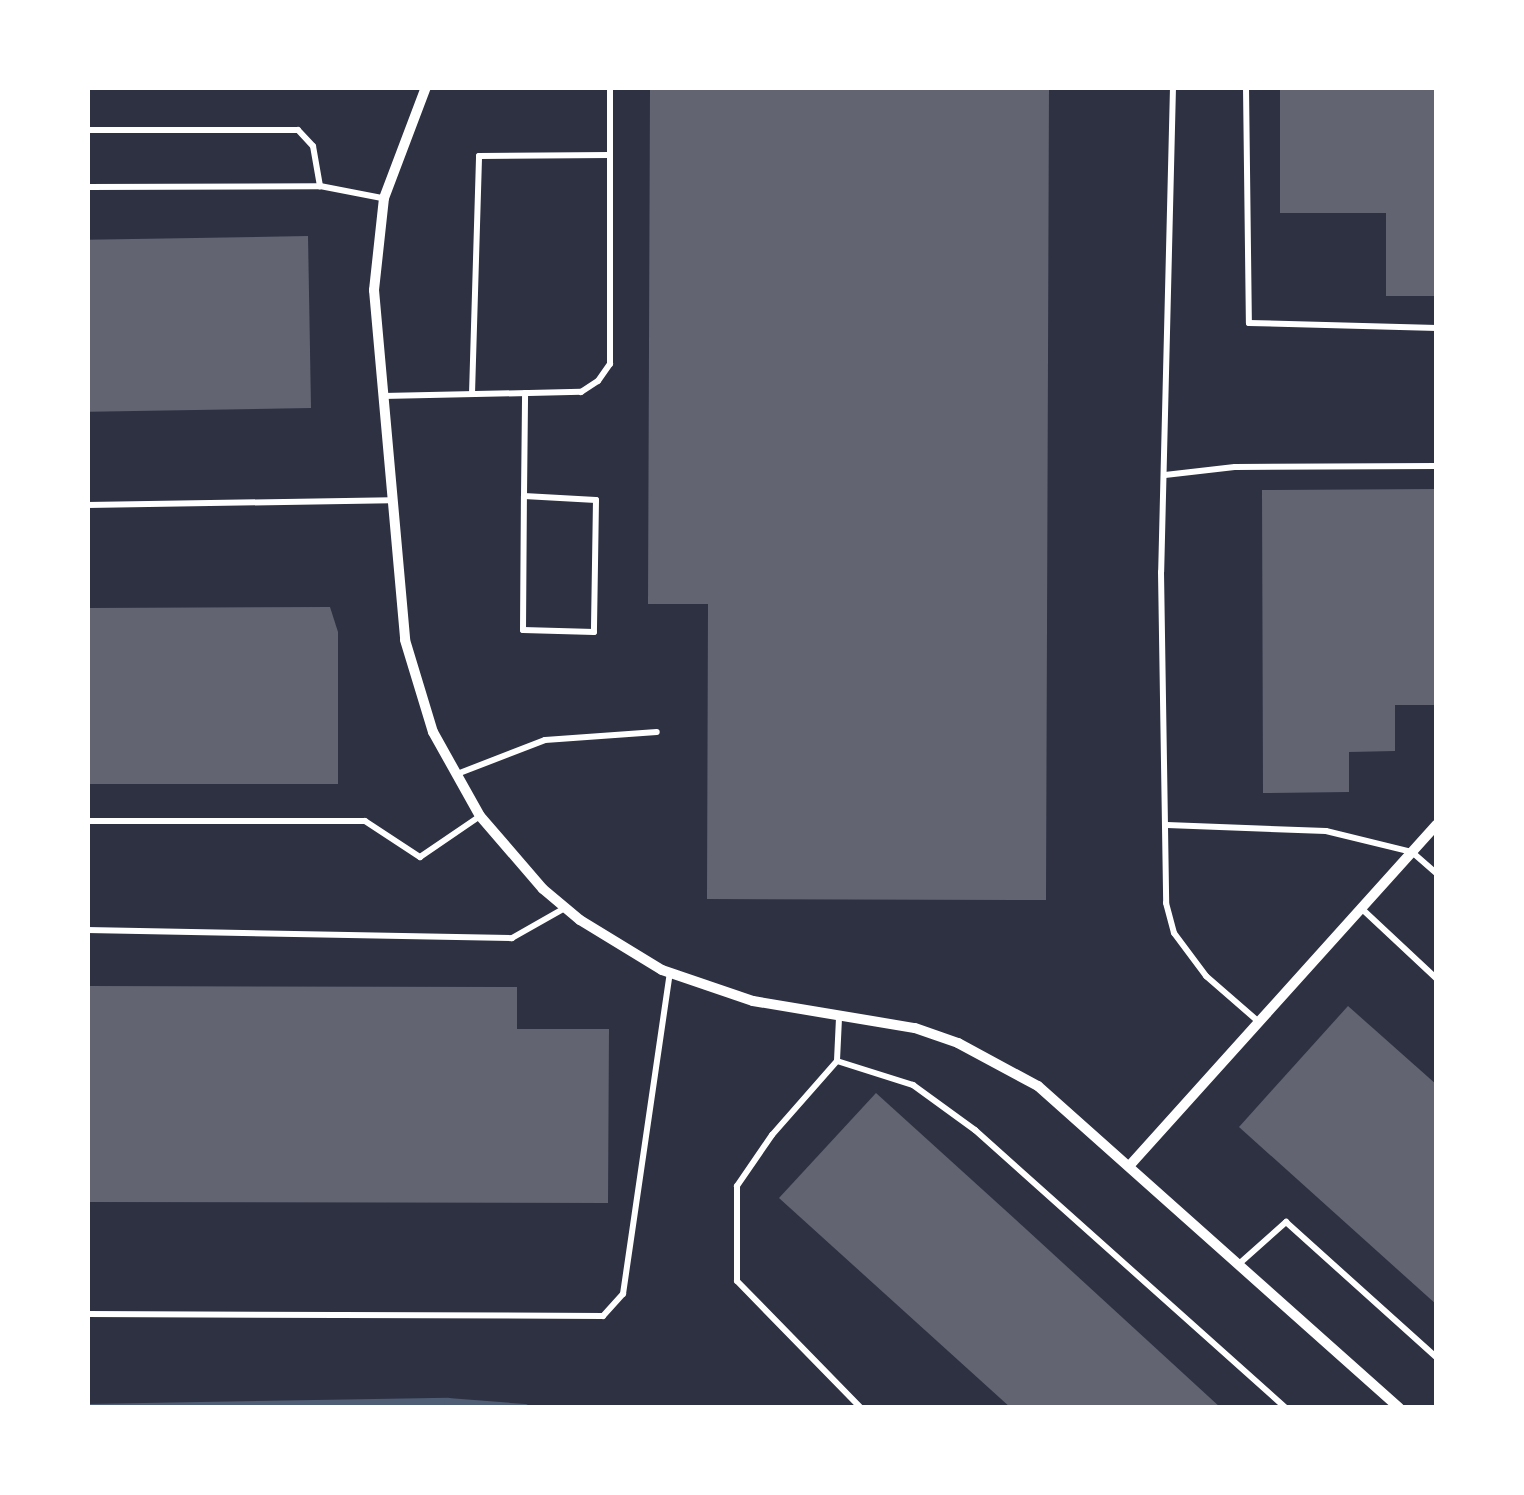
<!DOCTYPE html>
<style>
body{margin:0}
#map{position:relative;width:1524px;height:1495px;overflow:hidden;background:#2d3142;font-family:"Roboto Serif",serif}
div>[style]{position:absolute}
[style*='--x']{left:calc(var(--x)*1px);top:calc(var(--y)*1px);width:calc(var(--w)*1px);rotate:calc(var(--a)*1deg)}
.stream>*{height:8px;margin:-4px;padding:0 4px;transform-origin:4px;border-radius:4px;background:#4f5d75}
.building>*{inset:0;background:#626471;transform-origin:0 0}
.service>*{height:6px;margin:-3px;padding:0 3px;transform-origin:3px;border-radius:3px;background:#fff}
.minor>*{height:10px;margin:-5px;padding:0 5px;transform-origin:5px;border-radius:5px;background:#fff}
span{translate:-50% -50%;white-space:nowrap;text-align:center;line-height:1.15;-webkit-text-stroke:12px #fff;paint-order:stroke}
.frame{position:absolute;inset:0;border:90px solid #fff;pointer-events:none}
</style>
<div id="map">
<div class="stream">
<i style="--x:87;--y:1408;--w:361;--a:-1"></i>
<i style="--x:448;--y:1402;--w:77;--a:4.5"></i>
</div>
<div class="building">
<i style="clip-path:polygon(650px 87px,1049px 87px,1046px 900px,707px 899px,708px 604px,648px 604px)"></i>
<i style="clip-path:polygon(1280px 87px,1437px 87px,1437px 296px,1386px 296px,1386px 213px,1280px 213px)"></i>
<i style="left:308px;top:236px;width:172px;height:221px;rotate:89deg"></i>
<i style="clip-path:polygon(1437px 489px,1437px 705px,1395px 705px,1395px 751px,1349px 752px,1349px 792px,1263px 793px,1262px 490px)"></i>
<i style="clip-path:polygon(330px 607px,338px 632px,338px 784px,87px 784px,87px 608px)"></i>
<i style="clip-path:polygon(87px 986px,517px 987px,517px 1029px,609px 1029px,608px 1203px,87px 1202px)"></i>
<i style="clip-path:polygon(1348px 1006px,1437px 1085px,1437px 1305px,1239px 1127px)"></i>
<i style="clip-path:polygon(876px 1093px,1027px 1230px,1221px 1408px,1011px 1408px,779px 1198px)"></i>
</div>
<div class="service">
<i style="--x:1173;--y:87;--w:485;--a:91.4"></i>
<i style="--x:1161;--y:572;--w:331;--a:89.1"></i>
<i style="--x:1166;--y:903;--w:31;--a:75"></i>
<i style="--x:1174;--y:933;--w:54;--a:53.3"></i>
<i style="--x:1206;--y:976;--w:70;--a:41"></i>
<i style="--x:1246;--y:87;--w:236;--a:89.3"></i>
<i style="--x:1249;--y:323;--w:188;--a:1.5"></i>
<i style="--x:87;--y:130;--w:211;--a:0"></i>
<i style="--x:298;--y:130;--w:22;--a:47"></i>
<i style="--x:313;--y:146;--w:41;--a:80.1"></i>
<i style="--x:87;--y:187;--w:233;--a:-0.2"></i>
<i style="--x:320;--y:186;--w:63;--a:11"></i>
<i style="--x:472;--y:394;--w:238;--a:-88.3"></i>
<i style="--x:479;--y:156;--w:131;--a:-0.4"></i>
<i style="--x:383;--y:396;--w:198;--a:-1.2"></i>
<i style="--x:581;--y:392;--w:20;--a:-33"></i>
<i style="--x:598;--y:381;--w:21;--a:-55"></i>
<i style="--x:610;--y:364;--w:277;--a:-90"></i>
<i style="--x:1165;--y:475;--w:70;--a:-6.5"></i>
<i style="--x:1235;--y:467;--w:202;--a:-0.3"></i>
<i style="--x:524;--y:496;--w:72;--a:3.2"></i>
<i style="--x:596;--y:500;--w:132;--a:90.9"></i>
<i style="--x:594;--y:632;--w:71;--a:-178.4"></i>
<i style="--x:523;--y:630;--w:134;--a:-89.6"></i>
<i style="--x:524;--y:496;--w:103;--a:-89.4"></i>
<i style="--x:87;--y:505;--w:304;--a:-0.9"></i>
<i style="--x:457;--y:774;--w:94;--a:-21.1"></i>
<i style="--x:545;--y:740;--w:112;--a:-4.1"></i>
<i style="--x:87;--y:821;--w:278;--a:0"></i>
<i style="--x:365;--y:821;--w:66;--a:33.2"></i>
<i style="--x:420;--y:857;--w:73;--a:-34.3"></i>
<i style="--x:1167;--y:825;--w:159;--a:2.2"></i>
<i style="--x:1326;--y:831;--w:89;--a:13.7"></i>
<i style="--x:1412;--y:852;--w:33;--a:41"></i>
<i style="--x:1361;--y:908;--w:104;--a:43.1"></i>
<i style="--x:87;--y:930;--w:425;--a:1.1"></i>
<i style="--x:512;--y:938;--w:61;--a:-29.5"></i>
<i style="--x:839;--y:1018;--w:43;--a:92.7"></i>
<i style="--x:837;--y:1061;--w:98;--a:131.3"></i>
<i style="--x:772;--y:1135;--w:62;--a:124.5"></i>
<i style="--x:737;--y:1186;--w:95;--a:90"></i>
<i style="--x:737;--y:1281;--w:177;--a:45.7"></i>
<i style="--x:837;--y:1061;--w:80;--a:17.5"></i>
<i style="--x:913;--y:1085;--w:77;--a:36"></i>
<i style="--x:975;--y:1130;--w:417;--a:41.8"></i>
<i style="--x:1240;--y:1263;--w:62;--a:-41.7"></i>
<i style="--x:1286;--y:1222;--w:203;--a:42"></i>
<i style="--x:87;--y:1314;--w:516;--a:0.22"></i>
<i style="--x:603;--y:1316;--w:30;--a:-48"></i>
<i style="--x:623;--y:1294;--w:324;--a:-81.7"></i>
</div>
<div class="minor">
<i style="--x:426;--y:87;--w:119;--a:110.7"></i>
<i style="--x:384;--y:198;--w:93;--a:96.2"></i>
<i style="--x:374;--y:290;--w:351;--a:84.9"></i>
<i style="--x:405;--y:640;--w:96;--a:73.1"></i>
<i style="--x:433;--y:732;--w:96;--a:60.8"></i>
<i style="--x:480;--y:816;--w:96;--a:49.2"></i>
<i style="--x:543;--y:889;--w:48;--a:40"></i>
<i style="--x:580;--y:920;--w:96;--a:31.4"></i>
<i style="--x:662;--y:970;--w:96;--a:18.8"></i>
<i style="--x:753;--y:1001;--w:164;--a:9.5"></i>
<i style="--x:915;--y:1028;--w:46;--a:19.2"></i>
<i style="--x:958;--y:1043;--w:91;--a:28.3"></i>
<i style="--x:1038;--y:1086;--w:484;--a:41.7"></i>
<i style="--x:1131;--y:1164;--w:457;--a:-48"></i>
</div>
<div class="frame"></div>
</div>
